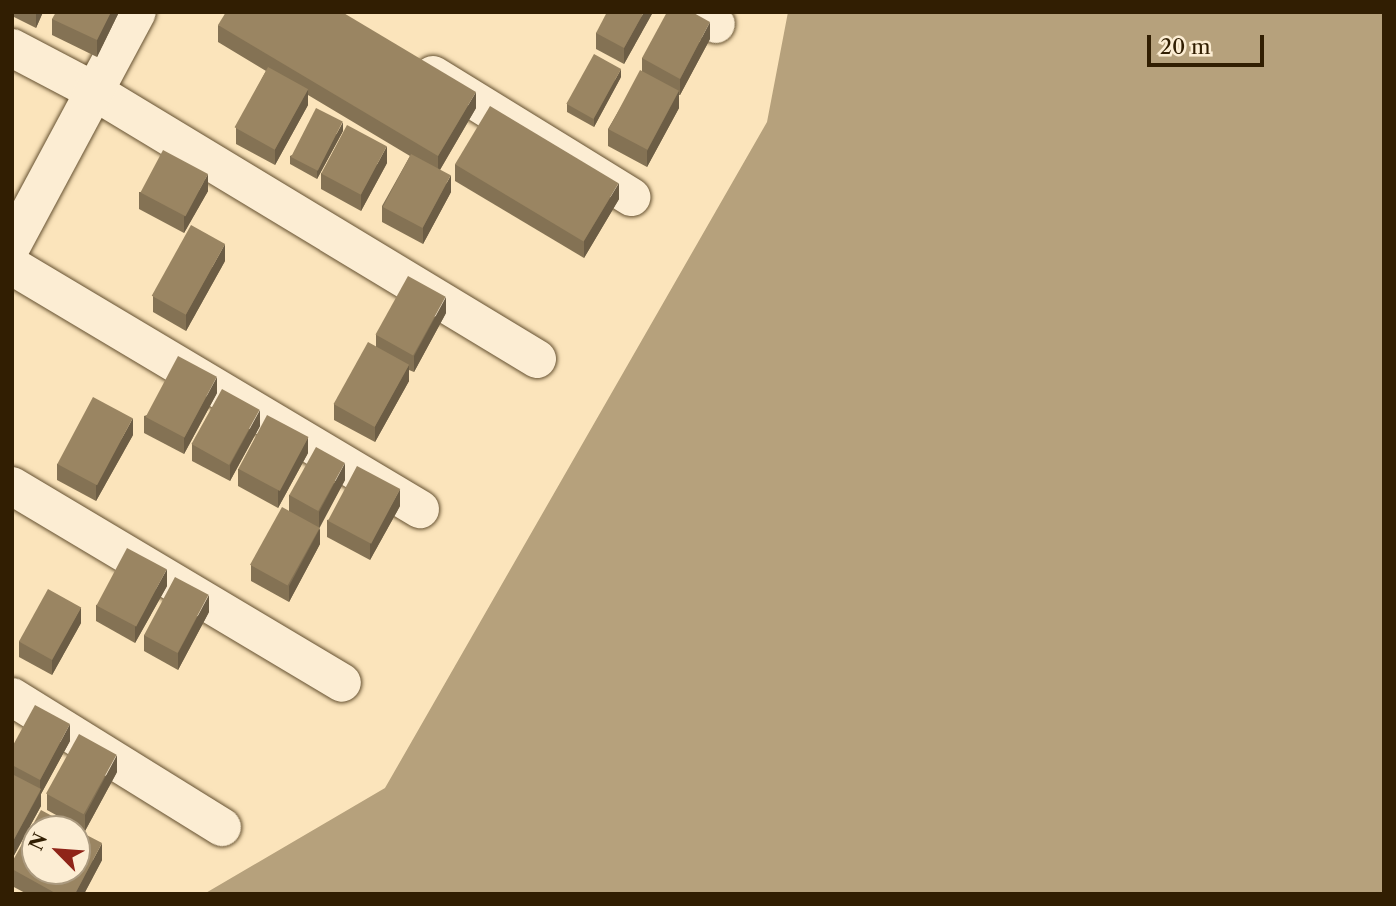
<!DOCTYPE html>
<style>
body{margin:0}
#map{position:relative;width:1396px;height:906px;overflow:hidden;background:#fbe4bb;font-family:"Libre Caslon Text",serif}
div>[style]{position:absolute}
[style*='--x']{left:calc(var(--x)*1px);top:calc(var(--y)*1px);width:calc(var(--w)*1px);rotate:calc(var(--a)*1deg)}
.water>*{inset:0;background:#b6a17c}
.roads{filter:drop-shadow(0 0 2px #645030) drop-shadow(0 0 2px #645030)}
.minor>*{height:38px;margin:-19px;padding:0 19px;transform-origin:19px;border-radius:19px;background:#fcedd3}
.wall>*{inset:0;background:#847254}
.shaded-wall>*{inset:0;background:#6c5d45}
.building>*{inset:0;background:#9a8562;transform-origin:0 0}
span{translate:-50% -50%;white-space:nowrap;text-align:center;line-height:1.15;-webkit-text-stroke:6px #fcedd3;paint-order:stroke}
.frame{position:absolute;inset:0;border:14px solid #311e02;pointer-events:none}
.north{position:absolute;left:21px;top:815px;width:70px;height:70px;box-sizing:border-box;background:#fcedd3;border:2px solid #ab9a7f;border-radius:50%;rotate:295deg;font-size:19px;font-weight:700;line-height:28px;text-align:center;color:#311e02}
.north::after{content:'';display:block;margin:auto;width:24px;height:32px;background:#8f2418;clip-path:polygon(50% 0,100% 100%,50% 72%,0 100%)}
.scale{position:absolute;left:1147px;top:35px;width:117px;height:32px;box-sizing:border-box;border:4px solid #311e02;border-top:0;padding-left:9px;font-size:21px;line-height:24px;white-space:nowrap;color:#311e02;-webkit-text-stroke:5px #fcedd3;paint-order:stroke}
</style>
<div id="map">
<div class="water">
<i style="clip-path:polygon(788px 12px,1384px 12px,1384px 894px,204px 894px,385px 788px,767px 122px)"></i>
</div>
<div class="roads">
<div class="minor">
<i style="--x:695;--y:12;--w:24;--a:30"></i>
<i style="--x:12;--y:48;--w:90;--a:27.7"></i>
<i style="--x:92;--y:90;--w:520;--a:31.15"></i>
<i style="--x:433;--y:75;--w:233;--a:31.6"></i>
<i style="--x:12;--y:245;--w:264;--a:-61.8"></i>
<i style="--x:12;--y:266;--w:475;--a:30.8"></i>
<i style="--x:12;--y:486;--w:384;--a:30.8"></i>
<i style="--x:12;--y:697;--w:247;--a:31.8"></i>
</div>
</div>
<div class="wall">
<i style="clip-path:polygon(12px 12px,43px 12px,36px 28px,12px 16px)"></i>
<i style="clip-path:polygon(119px 12px,97px 57px,52px 35px,52px 19px)"></i>
<i style="clip-path:polygon(653px 12px,624px 64px,596px 49px,596px 33px)"></i>
<i style="clip-path:polygon(218px 25px,476px 108px,440px 170px,451px 192px,423px 244px,382px 222px,382px 206px,410px 156px,308px 95px,308px 105px,275px 165px,236px 144px,236px 128px,266px 71px,218px 42px)"></i>
<i style="clip-path:polygon(710px 39px,680px 95px,679px 95px,679px 108px,647px 167px,608px 146px,608px 129px,642px 71px,642px 58px)"></i>
<i style="clip-path:polygon(621px 77px,594px 127px,567px 112px,567px 104px)"></i>
<i style="clip-path:polygon(343px 131px,317px 179px,290px 164px,290px 156px)"></i>
<i style="clip-path:polygon(387px 163px,361px 211px,321px 189px,321px 173px)"></i>
<i style="clip-path:polygon(455px 164px,619px 199px,584px 258px,455px 181px)"></i>
<i style="clip-path:polygon(208px 191px,184px 233px,139px 209px,139px 192px)"></i>
<i style="clip-path:polygon(225px 261px,186px 331px,153px 312px,153px 296px)"></i>
<i style="clip-path:polygon(446px 313px,414px 372px,409px 370px,409px 381px,375px 442px,334px 420px,334px 404px,376px 347px,376px 335px)"></i>
<i style="clip-path:polygon(217px 393px,184px 454px,144px 433px,144px 416px)"></i>
<i style="clip-path:polygon(260px 426px,230px 481px,192px 461px,192px 444px)"></i>
<i style="clip-path:polygon(133px 435px,96px 501px,57px 480px,57px 464px)"></i>
<i style="clip-path:polygon(308px 453px,278px 508px,238px 486px,238px 469px)"></i>
<i style="clip-path:polygon(345px 480px,319px 527px,320px 544px,289px 602px,251px 581px,251px 565px,289px 511px,289px 495px)"></i>
<i style="clip-path:polygon(400px 506px,370px 560px,327px 537px,327px 520px)"></i>
<i style="clip-path:polygon(167px 586px,135px 643px,96px 621px,96px 605px)"></i>
<i style="clip-path:polygon(209px 612px,178px 670px,144px 651px,144px 635px)"></i>
<i style="clip-path:polygon(81px 623px,52px 675px,19px 657px,19px 641px)"></i>
<i style="clip-path:polygon(70px 741px,41px 794px,41px 806px,12px 859px,12px 747px)"></i>
<i style="clip-path:polygon(117px 772px,85px 831px,47px 810px,47px 794px)"></i>
<i style="clip-path:polygon(102px 860px,84px 894px,27px 894px,12px 886px,12px 862px)"></i>
</div>
<div class="shaded-wall">
<i style="clip-path:polygon(36px 12px,43px 12px,36px 28px)"></i>
<i style="clip-path:polygon(111px 12px,119px 12px,97px 57px,97px 40px)"></i>
<i style="clip-path:polygon(644px 12px,653px 12px,624px 64px,624px 48px)"></i>
<i style="clip-path:polygon(710px 22px,710px 39px,680px 95px,680px 79px)"></i>
<i style="clip-path:polygon(621px 69px,621px 77px,594px 127px,594px 118px)"></i>
<i style="clip-path:polygon(308px 89px,308px 105px,275px 165px,275px 149px)"></i>
<i style="clip-path:polygon(679px 91px,679px 108px,647px 167px,647px 151px)"></i>
<i style="clip-path:polygon(476px 92px,476px 108px,438px 173px,438px 156px)"></i>
<i style="clip-path:polygon(343px 122px,343px 131px,317px 179px,317px 170px)"></i>
<i style="clip-path:polygon(387px 146px,387px 163px,361px 211px,361px 194px)"></i>
<i style="clip-path:polygon(208px 174px,208px 191px,184px 233px,184px 217px)"></i>
<i style="clip-path:polygon(451px 175px,451px 192px,423px 244px,423px 227px)"></i>
<i style="clip-path:polygon(619px 183px,619px 199px,584px 258px,584px 241px)"></i>
<i style="clip-path:polygon(225px 244px,225px 261px,186px 331px,186px 314px)"></i>
<i style="clip-path:polygon(446px 297px,446px 313px,414px 372px,414px 356px)"></i>
<i style="clip-path:polygon(409px 365px,409px 381px,375px 442px,375px 426px)"></i>
<i style="clip-path:polygon(217px 377px,217px 393px,184px 454px,184px 438px)"></i>
<i style="clip-path:polygon(260px 410px,260px 426px,230px 481px,230px 465px)"></i>
<i style="clip-path:polygon(133px 418px,133px 435px,96px 501px,96px 485px)"></i>
<i style="clip-path:polygon(308px 437px,308px 453px,278px 508px,278px 491px)"></i>
<i style="clip-path:polygon(345px 463px,345px 480px,319px 529px,319px 512px)"></i>
<i style="clip-path:polygon(400px 489px,400px 506px,370px 560px,370px 543px)"></i>
<i style="clip-path:polygon(320px 528px,320px 544px,289px 602px,289px 586px)"></i>
<i style="clip-path:polygon(167px 569px,167px 586px,135px 643px,135px 627px)"></i>
<i style="clip-path:polygon(209px 595px,209px 612px,178px 670px,178px 653px)"></i>
<i style="clip-path:polygon(81px 607px,81px 623px,52px 675px,52px 658px)"></i>
<i style="clip-path:polygon(70px 724px,70px 741px,41px 794px,41px 806px,12px 859px,12px 843px,40px 792px,40px 780px)"></i>
<i style="clip-path:polygon(117px 755px,117px 772px,85px 831px,85px 815px)"></i>
<i style="clip-path:polygon(102px 843px,102px 860px,84px 894px,75px 894px)"></i>
</div>
<div class="building">
<i style="clip-path:polygon(56px 12px,111px 12px,97px 40px,52px 19px)"></i>
<i style="clip-path:polygon(226px 12px,342px 12px,476px 92px,438px 156px,218px 25px)"></i>
<i style="clip-path:polygon(607px 12px,644px 12px,624px 48px,596px 33px)"></i>
<i style="clip-path:polygon(667px 12px,692px 12px,710px 22px,680px 79px,642px 58px)"></i>
<i style="left:594px;top:54px;width:31px;height:57px;rotate:29deg"></i>
<i style="left:268px;top:67px;width:46px;height:69px;rotate:29deg"></i>
<i style="left:640px;top:70px;width:44px;height:67px;rotate:28deg"></i>
<i style="left:490px;top:106px;width:150px;height:68px;rotate:31deg"></i>
<i style="left:316px;top:108px;width:30px;height:55px;rotate:27deg"></i>
<i style="left:347px;top:125px;width:45px;height:55px;rotate:28deg"></i>
<i style="left:163px;top:150px;width:51px;height:48px;rotate:28deg"></i>
<i style="left:411px;top:154px;width:45px;height:60px;rotate:28deg"></i>
<i style="left:191px;top:225px;width:39px;height:81px;rotate:29deg"></i>
<i style="left:408px;top:276px;width:43px;height:67px;rotate:29deg"></i>
<i style="left:368px;top:342px;width:47px;height:71px;rotate:29deg"></i>
<i style="left:178px;top:356px;width:44px;height:69px;rotate:28deg"></i>
<i style="left:222px;top:389px;width:43px;height:63px;rotate:29deg"></i>
<i style="left:93px;top:397px;width:45px;height:76px;rotate:28deg"></i>
<i style="left:267px;top:415px;width:47px;height:61px;rotate:28deg"></i>
<i style="left:316px;top:447px;width:33px;height:55px;rotate:29deg"></i>
<i style="left:357px;top:466px;width:49px;height:62px;rotate:28deg"></i>
<i style="left:282px;top:507px;width:43px;height:66px;rotate:29deg"></i>
<i style="left:127px;top:548px;width:45px;height:65px;rotate:28deg"></i>
<i style="left:175px;top:577px;width:38px;height:66px;rotate:28deg"></i>
<i style="left:48px;top:589px;width:38px;height:60px;rotate:29deg"></i>
<i style="clip-path:polygon(35px 705px,70px 724px,40px 780px,12px 765px,12px 747px)"></i>
<i style="left:79px;top:734px;width:43px;height:68px;rotate:29deg"></i>
<i style="clip-path:polygon(12px 774px,41px 789px,12px 843px)"></i>
<i style="clip-path:polygon(41px 810px,76px 829px,35px 829px,35px 871px,77px 871px,77px 830px,102px 843px,75px 894px,57px 894px,12px 869px,12px 862px)"></i>
</div>
<div class="frame"></div>
<div class="north">N</div>
<div class="scale">20 m</div>
</div>
